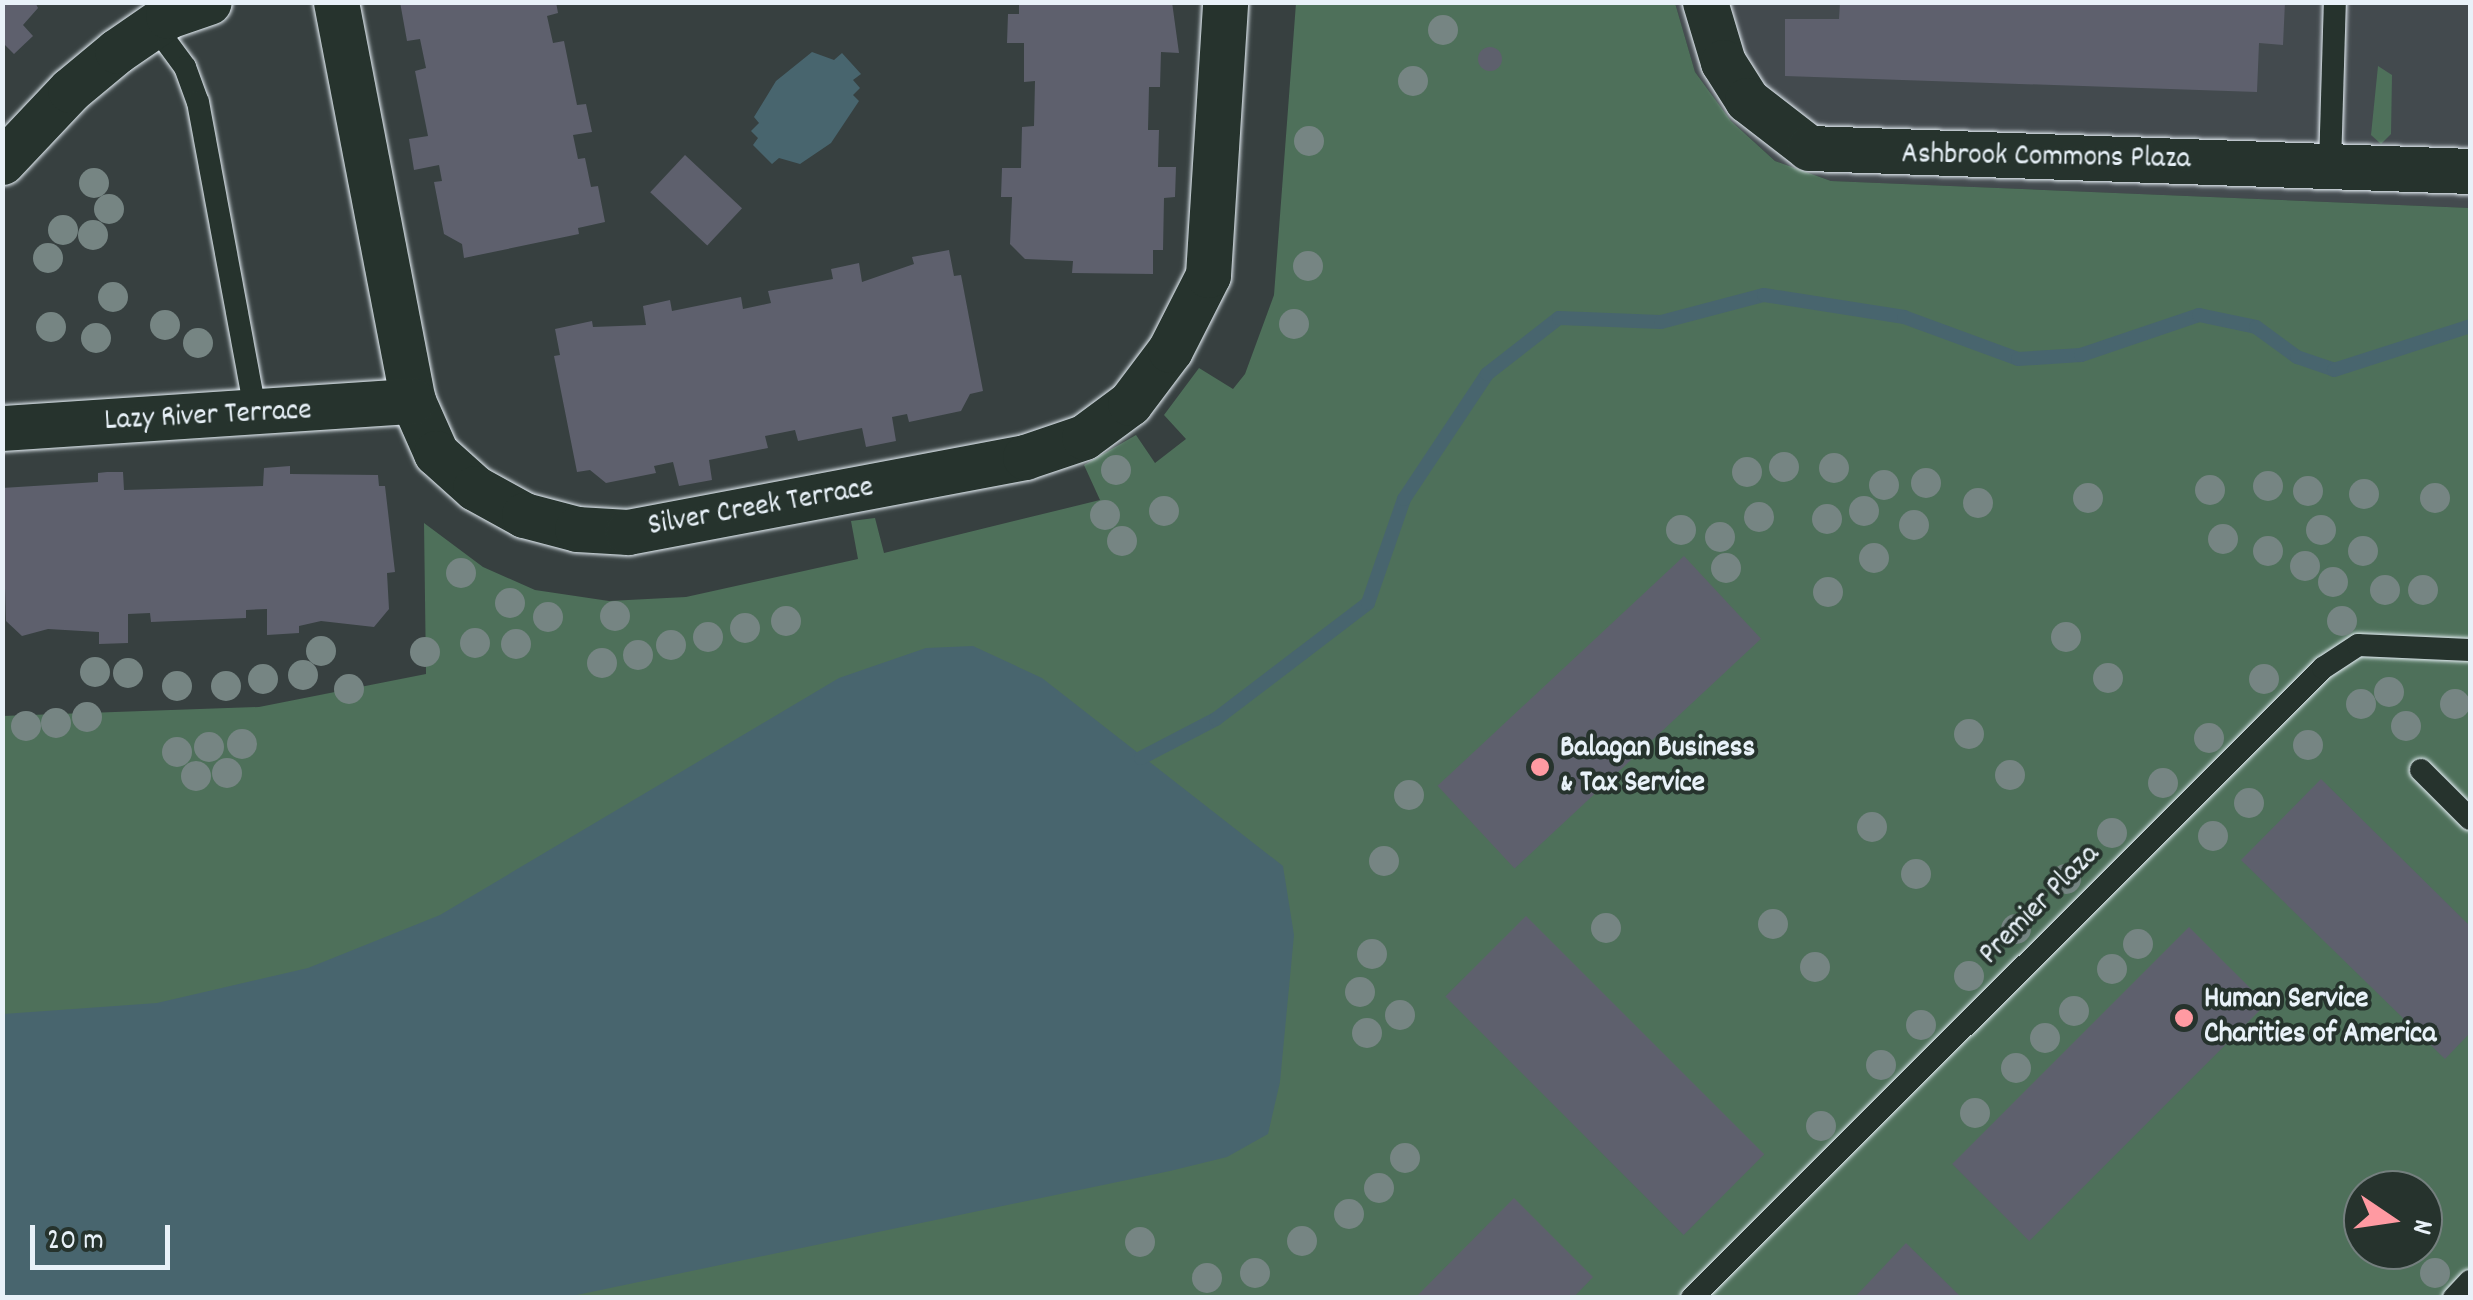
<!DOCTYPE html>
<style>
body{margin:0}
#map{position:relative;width:2473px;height:1300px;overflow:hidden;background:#374040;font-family:Dekko,sans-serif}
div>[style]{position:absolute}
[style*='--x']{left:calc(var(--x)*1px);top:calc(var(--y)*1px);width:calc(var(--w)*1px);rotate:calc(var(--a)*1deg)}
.built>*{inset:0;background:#434a4e}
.green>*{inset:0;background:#4e705a}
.water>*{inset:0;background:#48656e}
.stream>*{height:14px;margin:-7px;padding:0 7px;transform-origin:7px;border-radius:7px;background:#48656e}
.building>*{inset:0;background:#5e606d;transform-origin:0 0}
.round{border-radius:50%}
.roads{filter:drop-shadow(0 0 2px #e8f1f8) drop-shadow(0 0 2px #e8f1f8)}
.lane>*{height:22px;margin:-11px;padding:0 11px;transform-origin:11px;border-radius:11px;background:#26332d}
.street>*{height:45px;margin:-22.5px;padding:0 22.5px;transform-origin:22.5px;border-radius:22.5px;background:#26332d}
.trees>*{width:30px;height:30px;margin:-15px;border-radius:50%;background:#768583}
.dots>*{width:28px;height:28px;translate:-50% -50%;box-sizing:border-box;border:5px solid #26332d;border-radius:50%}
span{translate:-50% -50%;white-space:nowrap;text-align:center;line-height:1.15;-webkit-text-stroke:8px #26332d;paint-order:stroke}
.street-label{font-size:30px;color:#e8f1f8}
.poi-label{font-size:30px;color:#e8f1f8;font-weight:700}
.left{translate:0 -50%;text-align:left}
.frame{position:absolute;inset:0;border:5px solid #e8f1f8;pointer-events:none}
.north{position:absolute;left:2343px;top:1170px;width:100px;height:100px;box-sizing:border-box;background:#26332d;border:2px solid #747f7e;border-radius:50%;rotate:103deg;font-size:28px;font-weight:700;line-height:40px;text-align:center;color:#e8f1f8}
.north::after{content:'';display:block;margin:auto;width:35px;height:45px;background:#ff9aa2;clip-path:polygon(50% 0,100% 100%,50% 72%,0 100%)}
.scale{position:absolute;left:30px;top:1225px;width:140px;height:45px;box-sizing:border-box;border:5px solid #e8f1f8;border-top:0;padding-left:12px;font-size:30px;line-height:35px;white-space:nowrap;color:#e8f1f8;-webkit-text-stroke:8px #26332d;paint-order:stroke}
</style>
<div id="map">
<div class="built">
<i style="clip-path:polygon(1675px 3px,2470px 3px,2470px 208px,1831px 181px,1775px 161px,1731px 121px,1695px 72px)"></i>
</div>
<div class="green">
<i style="clip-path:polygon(evenodd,1296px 3px,1675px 3px,1695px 72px,1731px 121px,1775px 161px,1831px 181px,2470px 208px,2470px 1297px,3px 1297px,2px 716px,259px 707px,426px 674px,424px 523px,483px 567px,535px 590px,609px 601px,686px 597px,858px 559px,851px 521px,875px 518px,884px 553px,1100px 500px,1084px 465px,1136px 435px,1155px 463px,1186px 439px,1164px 415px,1199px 368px,1233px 389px,1245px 374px,1274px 295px,1296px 3px,2363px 1190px,2423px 1190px,2423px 1250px,2363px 1250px,2363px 1190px)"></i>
<i style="clip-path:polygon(2378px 66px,2392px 75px,2391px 134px,2381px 144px,2371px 135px)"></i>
</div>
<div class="water">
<i style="clip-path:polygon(812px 52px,834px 60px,842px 53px,861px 74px,853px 80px,860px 88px,853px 95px,859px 101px,831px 143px,800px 164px,779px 158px,772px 164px,753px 145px,758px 138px,751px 131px,759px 123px,754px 117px,776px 81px)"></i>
<i style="clip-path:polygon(973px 646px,1042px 678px,1283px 866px,1294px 935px,1280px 1082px,1268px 1134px,1227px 1157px,1170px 1171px,567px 1297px,3px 1297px,3px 1014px,157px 1003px,308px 968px,440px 915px,839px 678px,926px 648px)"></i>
</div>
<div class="stream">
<i style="--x:1141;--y:758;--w:85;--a:-27.5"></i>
<i style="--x:1216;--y:719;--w:191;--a:-37.3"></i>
<i style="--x:1368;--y:603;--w:110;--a:-70.9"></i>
<i style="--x:1404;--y:499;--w:150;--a:-56.4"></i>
<i style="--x:1487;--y:374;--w:91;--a:-37.9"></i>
<i style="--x:1559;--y:318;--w:102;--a:2.2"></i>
<i style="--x:1661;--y:322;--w:106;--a:-14.7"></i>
<i style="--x:1764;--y:295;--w:142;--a:8.9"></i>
<i style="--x:1904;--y:317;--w:121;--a:20.2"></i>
<i style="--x:2018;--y:359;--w:63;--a:-3.6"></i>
<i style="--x:2081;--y:355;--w:125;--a:-18.7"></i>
<i style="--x:2199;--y:315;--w:58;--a:11.9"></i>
<i style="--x:2256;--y:327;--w:51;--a:36.2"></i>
<i style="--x:2297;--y:357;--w:39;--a:19"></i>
<i style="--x:2334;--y:370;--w:143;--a:-17.9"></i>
</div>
<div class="building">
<i style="clip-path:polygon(2px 2px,35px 2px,38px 8px,23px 25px,33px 36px,14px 54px,2px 42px)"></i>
<i style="clip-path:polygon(400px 2px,556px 2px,558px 13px,547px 16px,553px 43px,564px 41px,577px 105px,586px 104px,592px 132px,573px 135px,578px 159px,585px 158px,591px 187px,598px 186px,605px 222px,578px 228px,579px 234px,464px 258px,462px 244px,444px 234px,434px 182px,442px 181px,439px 165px,414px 170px,409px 139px,428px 136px,415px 71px,426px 68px,420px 39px,407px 41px)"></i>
<i style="clip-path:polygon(1019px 2px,1172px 2px,1179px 53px,1161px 52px,1160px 87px,1149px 87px,1148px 130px,1159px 130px,1158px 167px,1176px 167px,1175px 197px,1164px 198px,1163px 250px,1153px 250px,1153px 274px,1072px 273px,1073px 261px,1025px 259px,1010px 244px,1012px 197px,1001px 197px,1002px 168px,1021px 168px,1022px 127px,1034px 126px,1035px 81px,1024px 82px,1024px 43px,1007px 43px,1008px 14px,1019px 14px)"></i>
<i style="clip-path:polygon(1840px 2px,2285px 2px,2283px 45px,2259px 43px,2257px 92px,1785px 76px,1785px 19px,1839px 19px)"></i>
<i class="round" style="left:1478px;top:47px;width:24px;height:24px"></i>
<i style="left:685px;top:155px;width:78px;height:51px;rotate:43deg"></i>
<i style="clip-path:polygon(949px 250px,954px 276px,961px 275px,983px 391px,970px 394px,961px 411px,909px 422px,907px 414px,892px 417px,896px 441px,866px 447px,862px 428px,798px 441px,795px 430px,765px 436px,768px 448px,709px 460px,712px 480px,679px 486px,673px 462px,654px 466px,656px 473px,606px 483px,590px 470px,577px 472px,554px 356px,560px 355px,555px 329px,592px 321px,593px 327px,646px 325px,643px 306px,670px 300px,672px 311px,741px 297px,743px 309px,771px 303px,768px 291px,833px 279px,831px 269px,859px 263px,862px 282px,914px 264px,912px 257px)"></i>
<i style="clip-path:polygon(290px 466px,290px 474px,378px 475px,379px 486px,385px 486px,395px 572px,387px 573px,389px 609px,374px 627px,321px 621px,299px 626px,299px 633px,267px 635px,267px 609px,246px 610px,246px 618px,151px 622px,150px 613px,128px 614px,128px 643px,99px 644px,99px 632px,48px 629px,22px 636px,6px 621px,2px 488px,98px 482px,98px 473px,107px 472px,123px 472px,124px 490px,263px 486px,264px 468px)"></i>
<i style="left:1684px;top:556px;width:113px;height:337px;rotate:47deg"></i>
<i style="clip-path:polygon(2321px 779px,2470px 926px,2470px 1033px,2445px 1059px,2241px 860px)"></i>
<i style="left:1526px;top:916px;width:337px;height:114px;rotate:45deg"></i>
<i style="left:2189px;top:927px;width:109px;height:335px;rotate:45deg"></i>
<i style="clip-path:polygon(1514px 1198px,1593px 1277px,1573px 1298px,1415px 1298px)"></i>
<i style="clip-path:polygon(1906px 1243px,1962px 1298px,1854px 1298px)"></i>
</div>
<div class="roads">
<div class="lane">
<i style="--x:154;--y:25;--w:52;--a:53.6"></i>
<i style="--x:185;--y:67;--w:37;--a:70"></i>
<i style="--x:198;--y:102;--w:318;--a:79.5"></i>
<i style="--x:2330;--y:166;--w:164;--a:-88.3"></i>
<i style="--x:2421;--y:770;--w:69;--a:45"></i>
<i style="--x:1692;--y:1298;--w:892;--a:-44.95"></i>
<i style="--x:2323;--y:668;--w:42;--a:-33.3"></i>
<i style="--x:2358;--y:645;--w:112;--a:2.6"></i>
<i style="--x:2454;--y:1298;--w:23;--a:-47"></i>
</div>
<div class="street">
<i style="--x:336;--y:2;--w:406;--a:79.1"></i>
<i style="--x:413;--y:401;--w:57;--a:66.1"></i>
<i style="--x:436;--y:453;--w:52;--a:41.9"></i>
<i style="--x:475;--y:488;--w:56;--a:28.9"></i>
<i style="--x:524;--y:515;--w:55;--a:14.8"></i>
<i style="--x:577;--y:529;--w:51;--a:3.4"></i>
<i style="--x:628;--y:532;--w:404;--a:-10.7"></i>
<i style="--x:1025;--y:457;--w:62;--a:-18.7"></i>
<i style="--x:1084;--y:437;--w:57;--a:-36.5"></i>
<i style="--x:1130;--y:403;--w:66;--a:-53"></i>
<i style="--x:1170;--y:350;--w:84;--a:-63.1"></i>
<i style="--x:1208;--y:275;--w:274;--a:-86.4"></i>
<i style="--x:1705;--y:2;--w:63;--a:73.3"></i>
<i style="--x:1723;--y:62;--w:45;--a:57.7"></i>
<i style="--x:1747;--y:100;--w:78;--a:37.7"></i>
<i style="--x:1809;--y:148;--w:661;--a:1.99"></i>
<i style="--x:2;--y:162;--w:99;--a:-46.6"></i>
<i style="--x:70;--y:90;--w:61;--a:-39.7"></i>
<i style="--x:117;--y:51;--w:62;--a:-34.5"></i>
<i style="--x:168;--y:16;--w:43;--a:-18.9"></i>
<i style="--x:2;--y:428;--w:412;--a:-3.8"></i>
</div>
</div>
<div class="trees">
<i style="left:1443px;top:30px"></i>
<i style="left:1413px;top:81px"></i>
<i style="left:1309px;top:141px"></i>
<i style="left:94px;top:183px"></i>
<i style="left:109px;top:209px"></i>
<i style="left:63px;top:230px"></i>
<i style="left:93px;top:235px"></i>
<i style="left:48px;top:258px"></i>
<i style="left:1308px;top:266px"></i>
<i style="left:113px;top:297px"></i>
<i style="left:1294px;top:324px"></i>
<i style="left:165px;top:325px"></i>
<i style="left:51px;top:327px"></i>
<i style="left:96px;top:338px"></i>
<i style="left:198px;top:343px"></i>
<i style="left:1784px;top:467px"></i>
<i style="left:1834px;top:468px"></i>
<i style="left:1116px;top:470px"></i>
<i style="left:1747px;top:472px"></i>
<i style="left:1926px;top:483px"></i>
<i style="left:1884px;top:485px"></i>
<i style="left:2268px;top:486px"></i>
<i style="left:2210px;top:490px"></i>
<i style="left:2308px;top:491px"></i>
<i style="left:2364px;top:494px"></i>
<i style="left:2088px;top:498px"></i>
<i style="left:2435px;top:498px"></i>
<i style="left:1978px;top:503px"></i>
<i style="left:1164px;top:511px"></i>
<i style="left:1864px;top:511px"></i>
<i style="left:1105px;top:515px"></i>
<i style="left:1759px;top:517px"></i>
<i style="left:1827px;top:519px"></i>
<i style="left:1914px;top:525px"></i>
<i style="left:1681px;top:530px"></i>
<i style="left:2321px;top:530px"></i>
<i style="left:1720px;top:537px"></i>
<i style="left:2223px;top:539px"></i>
<i style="left:1122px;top:541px"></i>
<i style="left:2268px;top:551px"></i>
<i style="left:2363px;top:551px"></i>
<i style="left:1874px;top:558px"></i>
<i style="left:2305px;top:566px"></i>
<i style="left:1726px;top:568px"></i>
<i style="left:461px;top:573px"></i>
<i style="left:2333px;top:582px"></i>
<i style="left:2385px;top:590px"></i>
<i style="left:2423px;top:590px"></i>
<i style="left:1828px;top:592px"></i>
<i style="left:510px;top:603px"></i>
<i style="left:615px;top:616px"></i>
<i style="left:548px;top:617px"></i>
<i style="left:786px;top:621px"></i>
<i style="left:2342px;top:621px"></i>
<i style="left:745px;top:628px"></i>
<i style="left:708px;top:637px"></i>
<i style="left:2066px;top:637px"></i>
<i style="left:475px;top:643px"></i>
<i style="left:516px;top:644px"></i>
<i style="left:671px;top:645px"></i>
<i style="left:321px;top:651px"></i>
<i style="left:425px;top:652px"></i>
<i style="left:638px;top:655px"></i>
<i style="left:602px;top:663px"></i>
<i style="left:95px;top:672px"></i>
<i style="left:128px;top:673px"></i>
<i style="left:303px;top:675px"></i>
<i style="left:2108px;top:678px"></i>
<i style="left:263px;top:679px"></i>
<i style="left:2264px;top:679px"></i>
<i style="left:177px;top:686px"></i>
<i style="left:226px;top:686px"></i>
<i style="left:349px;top:689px"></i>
<i style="left:2389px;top:692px"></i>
<i style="left:2361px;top:704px"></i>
<i style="left:2455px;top:704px"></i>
<i style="left:87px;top:717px"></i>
<i style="left:56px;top:723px"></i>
<i style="left:26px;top:726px"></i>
<i style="left:2406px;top:726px"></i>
<i style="left:1969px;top:734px"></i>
<i style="left:2209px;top:738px"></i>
<i style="left:242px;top:744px"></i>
<i style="left:2308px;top:745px"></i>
<i style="left:209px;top:747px"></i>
<i style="left:177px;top:752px"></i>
<i style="left:227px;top:773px"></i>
<i style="left:2010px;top:775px"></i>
<i style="left:196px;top:776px"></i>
<i style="left:2163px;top:783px"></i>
<i style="left:1409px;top:795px"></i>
<i style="left:2249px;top:803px"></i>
<i style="left:1872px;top:827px"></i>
<i style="left:2112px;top:833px"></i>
<i style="left:2213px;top:836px"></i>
<i style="left:1384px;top:861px"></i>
<i style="left:1916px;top:874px"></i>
<i style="left:2066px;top:879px"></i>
<i style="left:1773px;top:924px"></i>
<i style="left:1606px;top:928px"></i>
<i style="left:2016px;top:929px"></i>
<i style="left:2138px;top:944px"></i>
<i style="left:1372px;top:954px"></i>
<i style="left:1815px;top:967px"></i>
<i style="left:2112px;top:969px"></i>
<i style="left:1969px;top:976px"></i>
<i style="left:1360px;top:992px"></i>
<i style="left:2074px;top:1011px"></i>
<i style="left:1400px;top:1015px"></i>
<i style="left:1921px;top:1025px"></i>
<i style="left:1367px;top:1033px"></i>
<i style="left:2045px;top:1038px"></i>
<i style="left:1881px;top:1065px"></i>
<i style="left:2016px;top:1068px"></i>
<i style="left:1975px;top:1113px"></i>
<i style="left:1821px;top:1126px"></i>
<i style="left:1405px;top:1158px"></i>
<i style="left:1379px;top:1188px"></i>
<i style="left:1349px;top:1214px"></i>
<i style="left:1302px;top:1241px"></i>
<i style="left:1140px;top:1242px"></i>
<i style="left:1255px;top:1273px"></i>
<i style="left:2435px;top:1273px"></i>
<i style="left:1207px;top:1278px"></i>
</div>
<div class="dots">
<i style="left:1540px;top:767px;background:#ff9aa2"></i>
<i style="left:2184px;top:1018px;background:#ff9aa2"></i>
</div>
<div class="street-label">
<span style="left:2046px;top:159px;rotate:1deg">Ashbrook Commons Plaza</span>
<span style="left:208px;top:418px;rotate:-3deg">Lazy River Terrace</span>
<span style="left:761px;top:509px;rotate:-10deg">Silver Creek Terrace</span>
<span style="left:2041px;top:906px;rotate:-45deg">Premier Plaza</span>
</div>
<div class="poi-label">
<span class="left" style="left:1560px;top:767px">Balagan Business<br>&amp; Tax Service</span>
<span class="left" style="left:2204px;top:1018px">Human Service<br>Charities of America</span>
</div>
<div class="frame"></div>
<div class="north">N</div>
<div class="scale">20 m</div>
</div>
